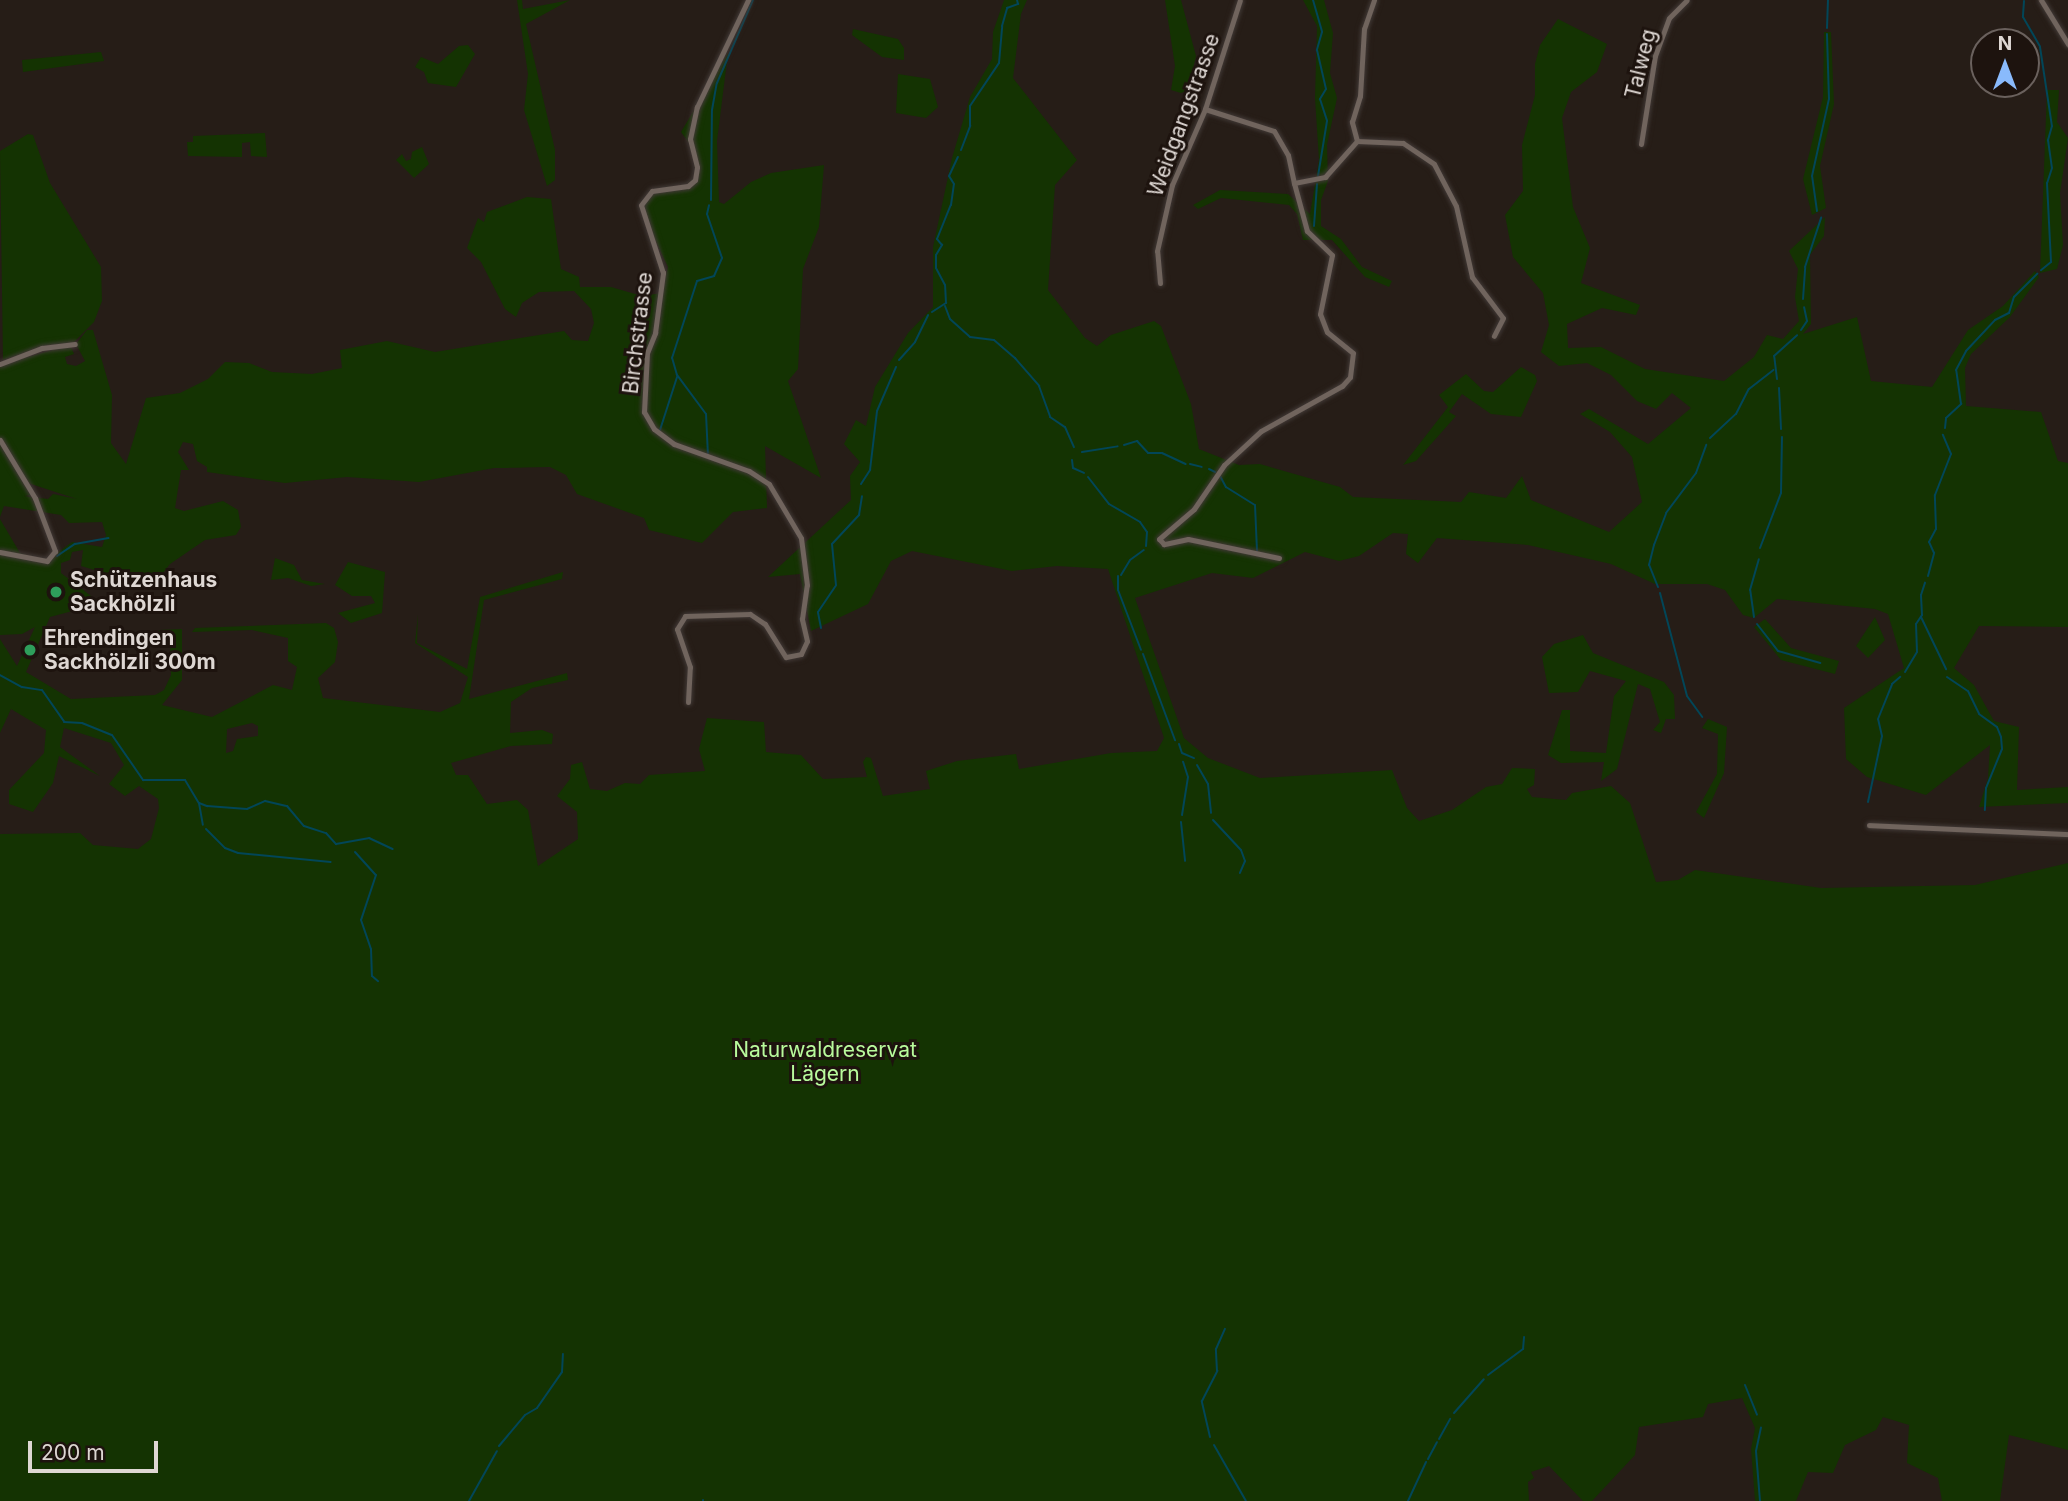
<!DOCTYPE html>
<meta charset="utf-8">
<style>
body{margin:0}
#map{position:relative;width:2068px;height:1501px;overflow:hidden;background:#261d17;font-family:Inter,sans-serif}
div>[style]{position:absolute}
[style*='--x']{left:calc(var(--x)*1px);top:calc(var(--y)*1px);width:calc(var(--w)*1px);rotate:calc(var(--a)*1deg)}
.green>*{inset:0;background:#143302}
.stream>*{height:2px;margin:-1px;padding:0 1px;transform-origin:1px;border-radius:1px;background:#024658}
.roads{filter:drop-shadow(0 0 2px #413936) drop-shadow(0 0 2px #413936)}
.street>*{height:5px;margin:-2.5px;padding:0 2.5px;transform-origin:2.5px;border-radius:2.5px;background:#70645d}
.dots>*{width:19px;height:19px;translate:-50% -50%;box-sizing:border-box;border:4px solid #1d130e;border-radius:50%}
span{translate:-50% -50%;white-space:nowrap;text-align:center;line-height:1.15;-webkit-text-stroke:6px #1d130e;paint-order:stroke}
.street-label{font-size:21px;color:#ded7d3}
.poi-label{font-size:21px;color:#ded7d3;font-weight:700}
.left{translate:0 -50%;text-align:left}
.park-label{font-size:21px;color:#b8fa9c}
.north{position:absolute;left:1970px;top:28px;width:70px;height:70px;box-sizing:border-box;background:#1d130e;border:2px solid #6a615d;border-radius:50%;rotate:0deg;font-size:19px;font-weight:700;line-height:28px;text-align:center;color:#ded7d3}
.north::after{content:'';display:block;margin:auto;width:24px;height:32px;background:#89bafc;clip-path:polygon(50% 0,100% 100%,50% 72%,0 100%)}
.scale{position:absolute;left:28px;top:1441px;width:130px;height:32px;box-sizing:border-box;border:4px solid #ded7d3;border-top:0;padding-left:9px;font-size:21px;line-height:24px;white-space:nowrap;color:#ded7d3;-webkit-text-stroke:5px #1d130e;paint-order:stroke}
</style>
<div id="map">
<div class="green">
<i style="clip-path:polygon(517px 0,522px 0,523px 9px,570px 0,526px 24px,555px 150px,555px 180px,547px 186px,524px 110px,528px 74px)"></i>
<i style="clip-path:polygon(evenodd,1004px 0,1027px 0,1021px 14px,1013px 78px,1077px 160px,1055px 185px,1048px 290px,1085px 338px,1097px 346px,1111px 335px,1154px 321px,1161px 326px,1191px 404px,1199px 449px,1239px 465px,1260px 464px,1340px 487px,1353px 497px,1461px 502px,1469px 492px,1506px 498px,1522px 476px,1531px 500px,1609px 532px,1642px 502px,1632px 457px,1610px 432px,1580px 414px,1589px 409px,1648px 444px,1691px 408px,1672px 393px,1656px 409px,1637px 401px,1611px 375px,1587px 363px,1559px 366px,1541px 352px,1549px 325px,1543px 293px,1513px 257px,1505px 215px,1523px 191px,1522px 145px,1535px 95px,1535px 64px,1540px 45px,1558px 19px,1607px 44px,1597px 72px,1571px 92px,1562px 118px,1573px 207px,1590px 248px,1581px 283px,1640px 305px,1636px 315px,1602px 308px,1567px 324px,1568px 348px,1601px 347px,1645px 369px,1724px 381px,1754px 357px,1767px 335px,1783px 339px,1799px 321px,1795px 297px,1798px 269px,1789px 251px,1825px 217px,1824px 236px,1810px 255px,1811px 324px,1803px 334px,1857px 317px,1871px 381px,1932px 387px,1968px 330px,2003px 306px,2035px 271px,2039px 277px,2010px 317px,1971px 354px,1965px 368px,1966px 406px,2041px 412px,2058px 461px,2068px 463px,2068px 627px,1979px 626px,1954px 668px,1974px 685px,1994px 721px,2019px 727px,2017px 790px,2068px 787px,2068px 803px,1979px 807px,1988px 778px,1990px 745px,1926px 795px,1867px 777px,1846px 759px,1844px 708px,1904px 668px,1888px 614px,1875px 609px,1777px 599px,1754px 618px,1743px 615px,1725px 590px,1707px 584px,1655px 584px,1611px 564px,1528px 545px,1437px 538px,1418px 563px,1406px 554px,1408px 534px,1393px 533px,1359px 556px,1339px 561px,1305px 552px,1253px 578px,1212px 573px,1135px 598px,1184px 738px,1208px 758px,1260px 778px,1392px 770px,1407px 808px,1419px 821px,1452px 810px,1486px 787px,1502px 784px,1512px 768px,1535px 769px,1534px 785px,1527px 789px,1532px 797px,1566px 800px,1572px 793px,1611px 786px,1630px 803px,1656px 882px,1678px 880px,1695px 870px,1821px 888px,1975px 885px,2068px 863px,2068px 1450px,2009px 1435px,2000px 1501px,1942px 1501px,1938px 1478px,1907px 1463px,1909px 1425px,1883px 1417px,1876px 1430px,1845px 1445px,1833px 1473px,1808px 1472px,1796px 1501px,1755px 1501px,1751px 1449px,1755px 1428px,1742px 1398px,1708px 1404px,1703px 1417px,1639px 1427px,1635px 1455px,1592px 1501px,1583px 1501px,1549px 1466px,1531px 1472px,1534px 1478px,1528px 1482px,1529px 1501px,0 1501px,0 834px,80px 833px,93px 845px,138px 849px,151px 839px,159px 808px,158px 799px,139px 786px,125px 796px,109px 784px,124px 765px,111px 743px,64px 728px,60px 747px,100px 776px,59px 756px,53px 783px,33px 812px,9px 804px,9px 790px,44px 753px,46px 730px,11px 709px,0 733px,0 639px,17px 666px,35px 627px,22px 634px,0 635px,0 519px,20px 553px,46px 561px,72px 542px,102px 547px,106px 535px,102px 522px,69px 523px,61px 515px,4px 506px,0 517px,0 444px,31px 495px,24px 496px,48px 499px,53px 494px,77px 499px,28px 483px,0 439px,0 365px,70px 345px,74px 354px,65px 357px,67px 364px,76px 366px,85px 361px,76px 344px,87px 330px,93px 330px,112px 395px,111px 443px,126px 464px,146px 398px,180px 393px,208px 379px,225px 362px,249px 363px,272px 372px,312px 374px,342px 368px,340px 350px,387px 341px,435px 352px,564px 331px,572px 340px,588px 341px,594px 323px,591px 309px,574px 291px,539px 292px,522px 303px,516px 317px,505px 309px,481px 262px,467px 248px,478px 218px,484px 222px,487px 212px,527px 197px,551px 199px,561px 269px,579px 277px,580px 287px,611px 287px,642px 296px,662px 293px,668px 267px,649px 227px,644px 203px,653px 191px,686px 185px,696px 176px,692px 147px,681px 132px,728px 53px,717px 141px,719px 202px,724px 204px,751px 182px,771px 173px,824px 165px,819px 227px,803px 269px,798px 369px,788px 381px,821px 478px,765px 446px,767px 508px,733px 512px,702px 543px,649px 530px,644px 518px,577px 494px,566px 475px,550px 467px,494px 468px,419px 482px,347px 477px,285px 483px,207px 472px,207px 467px,197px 461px,193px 444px,183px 442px,178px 452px,189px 470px,181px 470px,175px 508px,184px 511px,223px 501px,238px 510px,241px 527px,236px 535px,205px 540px,170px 564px,159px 578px,139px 583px,81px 566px,83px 550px,72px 552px,70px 560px,61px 563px,61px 573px,95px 599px,95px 605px,50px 617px,26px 672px,71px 699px,155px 695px,164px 690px,171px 675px,170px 639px,154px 639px,159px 630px,182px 629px,182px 680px,162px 705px,212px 717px,273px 685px,292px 690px,297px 667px,288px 661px,288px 638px,252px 630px,192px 632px,195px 628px,326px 623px,334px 628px,338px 642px,335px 662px,318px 678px,323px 698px,440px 712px,460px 703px,468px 677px,415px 643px,418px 614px,417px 643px,467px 669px,480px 597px,563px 572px,562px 579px,484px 600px,469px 699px,567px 673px,568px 680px,532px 688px,511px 702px,510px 733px,542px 730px,553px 734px,552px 744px,511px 746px,451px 763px,456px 775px,468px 775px,487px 804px,517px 800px,528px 810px,538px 866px,578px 839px,577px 812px,557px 796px,570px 779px,571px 765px,582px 762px,590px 789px,607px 791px,625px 783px,640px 784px,649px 775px,705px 771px,699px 749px,707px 718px,764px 722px,766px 752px,801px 755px,823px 779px,867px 777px,863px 762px,866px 757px,871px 758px,883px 796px,930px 789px,926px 771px,957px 761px,1016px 754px,1019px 769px,1111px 753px,1157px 751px,1164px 738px,1108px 569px,1057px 566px,1012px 571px,912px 551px,891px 561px,868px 604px,811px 631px,800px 574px,768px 577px,851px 500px,850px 476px,860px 462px,844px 444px,856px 420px,866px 426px,875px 387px,908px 333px,933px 307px,933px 247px,952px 158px,970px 97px,992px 59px,993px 32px,1004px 0,252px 723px,258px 726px,258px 736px,237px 739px,233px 751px,226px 753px,227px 729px,252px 723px)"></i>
<i style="clip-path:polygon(1165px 0,1181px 0,1196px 56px,1188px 90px,1181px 93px,1171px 90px,1175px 66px)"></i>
<i style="clip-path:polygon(1303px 0,1324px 0,1333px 33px,1330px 73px,1337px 98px,1327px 145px,1328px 181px,1321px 200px,1321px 226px,1341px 239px,1362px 267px,1392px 281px,1389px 287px,1365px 277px,1332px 240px,1303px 240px,1297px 214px,1289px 205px,1221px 198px,1198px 209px,1193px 205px,1220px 190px,1288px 194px,1310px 214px,1319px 160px,1315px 98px,1317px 26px)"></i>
<i style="clip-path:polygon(853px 29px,898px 39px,904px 48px,904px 60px,882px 57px,852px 35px)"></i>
<i style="clip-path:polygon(1824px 32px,1831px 32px,1834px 104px,1820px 166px,1826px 208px,1812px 215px,1803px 179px,1823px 97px)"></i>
<i style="clip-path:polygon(468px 45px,475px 54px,456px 87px,428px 83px,424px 72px,415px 67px,421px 57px,438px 64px,459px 46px)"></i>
<i style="clip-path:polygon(101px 52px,104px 61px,23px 72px,22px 60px)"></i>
<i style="clip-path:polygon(898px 74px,930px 79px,938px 107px,926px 118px,896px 113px)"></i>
<i style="clip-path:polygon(2047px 90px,2059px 90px,2057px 122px,2068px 138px,2060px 193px,2063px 245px,2057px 269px,2040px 273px)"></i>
<i style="clip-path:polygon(265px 133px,267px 157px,251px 156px,250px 142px,242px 143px,242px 157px,188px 156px,187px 142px,193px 142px,193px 136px)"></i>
<i style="clip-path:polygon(28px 134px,33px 135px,50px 183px,101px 267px,102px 301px,94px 322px,73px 343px,47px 345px,3px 360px,0 151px)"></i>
<i style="clip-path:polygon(422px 147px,429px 164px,414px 178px,396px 160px,402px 154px,406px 161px,411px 159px,412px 152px)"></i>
<i style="clip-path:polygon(1521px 367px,1535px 375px,1537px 381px,1521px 417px,1491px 414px,1462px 394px,1449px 412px,1456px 416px,1416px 461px,1403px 465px,1448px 407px,1439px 395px,1466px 374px,1484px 391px,1493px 392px)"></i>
<i style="clip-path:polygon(275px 558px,294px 565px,302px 580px,325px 584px,311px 586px,288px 578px,271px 580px)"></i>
<i style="clip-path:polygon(348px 562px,385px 572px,382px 613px,351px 623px,338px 613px,375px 603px,371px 596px,352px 596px,335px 585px)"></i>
<i style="clip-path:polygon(1875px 617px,1885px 640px,1868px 658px,1856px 646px)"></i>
<i style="clip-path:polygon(1765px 619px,1791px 648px,1839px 661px,1835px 674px,1781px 660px,1754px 627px)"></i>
<i style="clip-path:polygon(1583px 635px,1593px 653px,1664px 682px,1674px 695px,1675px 719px,1666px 719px,1661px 733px,1653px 730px,1660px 722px,1650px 689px,1638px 684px,1617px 769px,1601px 781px,1604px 762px,1561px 763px,1548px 755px,1562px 710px,1570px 710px,1570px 751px,1606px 753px,1614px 696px,1626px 681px,1590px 671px,1578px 692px,1549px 693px,1542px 657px,1554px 644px)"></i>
<i style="clip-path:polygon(1708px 719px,1727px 727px,1724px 773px,1704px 818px,1696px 812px,1717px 774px,1718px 734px,1702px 728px)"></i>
</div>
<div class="stream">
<i style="--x:1313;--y:0;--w:33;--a:74"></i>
<i style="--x:1322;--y:32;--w:19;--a:106"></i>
<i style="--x:1317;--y:50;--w:40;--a:77"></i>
<i style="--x:1326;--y:89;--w:12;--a:121"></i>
<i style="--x:1320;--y:99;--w:23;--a:72"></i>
<i style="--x:1327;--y:121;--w:56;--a:99.3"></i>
<i style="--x:2024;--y:1;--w:16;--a:94"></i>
<i style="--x:2023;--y:17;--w:34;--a:60"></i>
<i style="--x:2040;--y:47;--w:80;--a:81.4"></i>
<i style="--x:2052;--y:126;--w:15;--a:106"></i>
<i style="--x:2048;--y:140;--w:28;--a:82"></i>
<i style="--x:2052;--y:168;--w:16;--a:108"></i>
<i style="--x:2047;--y:183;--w:79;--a:87.1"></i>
<i style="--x:2051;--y:262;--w:13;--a:141"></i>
<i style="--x:1827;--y:28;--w:28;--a:-88"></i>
<i style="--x:961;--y:150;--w:26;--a:-69"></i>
<i style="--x:970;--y:126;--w:20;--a:-90"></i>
<i style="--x:970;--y:106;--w:52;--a:-56"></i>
<i style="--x:999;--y:63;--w:37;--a:-85"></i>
<i style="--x:1002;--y:26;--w:19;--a:-74"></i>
<i style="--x:1007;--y:8;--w:12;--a:-20"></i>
<i style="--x:1018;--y:4;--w:4;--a:-104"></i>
<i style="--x:711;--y:200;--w:90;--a:-89.4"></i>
<i style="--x:712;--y:110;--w:27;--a:-80"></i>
<i style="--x:717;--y:83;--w:90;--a:-66.6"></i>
<i style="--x:1817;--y:211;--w:35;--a:-98"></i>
<i style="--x:1812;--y:176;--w:79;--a:-77.6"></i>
<i style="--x:1829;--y:99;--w:65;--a:-91.8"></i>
<i style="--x:1314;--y:226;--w:42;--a:-85.9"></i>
<i style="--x:1803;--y:299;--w:32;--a:-86"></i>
<i style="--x:1805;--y:267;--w:52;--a:-71.9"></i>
<i style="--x:945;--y:306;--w:14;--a:69"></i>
<i style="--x:950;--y:319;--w:27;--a:42"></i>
<i style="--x:970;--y:337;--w:24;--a:7"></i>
<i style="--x:994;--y:340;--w:28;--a:41"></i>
<i style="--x:1015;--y:358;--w:37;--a:49"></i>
<i style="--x:1039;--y:386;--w:33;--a:70"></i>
<i style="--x:1050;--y:417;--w:18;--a:34"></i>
<i style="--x:1065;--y:427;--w:22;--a:66"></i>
<i style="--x:932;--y:312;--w:17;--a:-33"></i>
<i style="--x:946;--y:303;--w:18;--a:-93"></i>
<i style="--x:945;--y:285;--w:19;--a:-118"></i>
<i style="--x:936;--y:268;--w:13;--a:-90"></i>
<i style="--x:936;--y:255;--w:12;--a:-59"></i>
<i style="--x:942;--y:245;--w:8;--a:-130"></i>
<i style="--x:937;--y:239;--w:37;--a:-68"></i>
<i style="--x:951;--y:205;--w:21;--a:-82"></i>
<i style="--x:954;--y:184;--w:9;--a:-122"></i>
<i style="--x:949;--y:176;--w:21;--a:-65"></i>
<i style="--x:1801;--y:330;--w:11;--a:-56"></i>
<i style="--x:1807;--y:321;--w:14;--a:-102"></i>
<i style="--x:899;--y:360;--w:24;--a:-48"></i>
<i style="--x:915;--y:342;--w:30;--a:-64"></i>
<i style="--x:1777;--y:379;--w:23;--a:-97"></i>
<i style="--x:1774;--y:356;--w:31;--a:-42"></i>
<i style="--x:1779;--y:388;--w:41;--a:87.2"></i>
<i style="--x:1945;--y:428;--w:10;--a:-84"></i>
<i style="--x:1946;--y:418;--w:21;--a:-43"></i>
<i style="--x:1961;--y:404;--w:34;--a:-98"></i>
<i style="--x:1956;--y:370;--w:21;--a:-62"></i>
<i style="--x:1966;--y:351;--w:42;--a:-46.9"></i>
<i style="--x:1995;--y:320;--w:16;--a:-27"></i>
<i style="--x:2009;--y:313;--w:17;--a:-73"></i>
<i style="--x:2014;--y:297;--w:33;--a:-45"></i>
<i style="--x:660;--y:430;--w:56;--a:-72.2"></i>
<i style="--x:1710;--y:438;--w:35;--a:-43"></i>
<i style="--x:1736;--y:414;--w:28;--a:-63"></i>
<i style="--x:1749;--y:389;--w:31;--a:-38"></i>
<i style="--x:1124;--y:445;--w:14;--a:-17"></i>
<i style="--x:1137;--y:441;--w:16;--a:47"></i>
<i style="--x:1148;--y:453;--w:14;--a:0"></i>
<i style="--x:1162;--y:453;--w:26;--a:25"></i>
<i style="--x:1082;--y:452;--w:36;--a:-9"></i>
<i style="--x:708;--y:456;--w:42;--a:-92.7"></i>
<i style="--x:706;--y:414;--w:49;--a:-126.6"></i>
<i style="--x:677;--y:375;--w:18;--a:-106"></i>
<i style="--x:672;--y:358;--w:81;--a:-72"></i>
<i style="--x:697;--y:281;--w:18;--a:-16"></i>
<i style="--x:714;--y:276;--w:20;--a:-66"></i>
<i style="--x:722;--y:258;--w:46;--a:-108.8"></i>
<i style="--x:707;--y:214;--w:9;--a:-77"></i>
<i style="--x:1072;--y:460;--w:8;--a:83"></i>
<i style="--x:1073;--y:468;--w:12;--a:24"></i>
<i style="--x:1190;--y:464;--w:12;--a:14"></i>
<i style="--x:1209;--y:469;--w:7;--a:27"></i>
<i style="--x:1219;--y:474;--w:15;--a:62"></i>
<i style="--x:1226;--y:487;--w:34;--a:32"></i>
<i style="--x:1255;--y:505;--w:46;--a:87.5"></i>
<i style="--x:1088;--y:477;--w:34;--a:52"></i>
<i style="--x:1109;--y:504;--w:36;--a:30"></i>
<i style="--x:1140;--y:522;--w:12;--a:55"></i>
<i style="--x:1147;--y:532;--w:14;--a:94"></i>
<i style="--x:861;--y:484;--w:17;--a:-57"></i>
<i style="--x:870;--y:470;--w:59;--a:-83.2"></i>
<i style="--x:877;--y:411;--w:48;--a:-66.6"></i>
<i style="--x:1760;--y:548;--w:59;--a:-69.1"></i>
<i style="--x:1781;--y:493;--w:56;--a:-89"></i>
<i style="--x:57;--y:556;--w:22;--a:-34"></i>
<i style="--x:75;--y:544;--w:34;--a:-10"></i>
<i style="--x:1121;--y:575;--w:17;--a:-59"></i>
<i style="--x:1130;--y:560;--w:17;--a:-36"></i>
<i style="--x:1118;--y:576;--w:14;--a:90"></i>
<i style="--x:1118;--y:590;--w:64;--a:69"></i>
<i style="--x:1928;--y:576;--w:24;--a:-75"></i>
<i style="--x:1934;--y:553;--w:12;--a:-114"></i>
<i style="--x:1929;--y:542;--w:15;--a:-62"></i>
<i style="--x:1936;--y:529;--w:34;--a:-92"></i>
<i style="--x:1935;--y:495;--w:44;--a:-68.7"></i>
<i style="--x:1951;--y:454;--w:21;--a:-113"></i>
<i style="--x:1658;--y:587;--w:24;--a:-112"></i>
<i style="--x:1649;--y:565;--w:21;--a:-76"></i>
<i style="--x:1654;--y:545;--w:34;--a:-69"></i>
<i style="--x:1666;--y:513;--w:50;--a:-53.1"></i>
<i style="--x:1696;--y:473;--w:30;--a:-70"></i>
<i style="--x:1660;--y:593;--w:106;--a:75.3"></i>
<i style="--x:1687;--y:696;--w:26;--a:54"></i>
<i style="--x:1754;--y:617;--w:27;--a:-98"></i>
<i style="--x:1750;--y:590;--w:32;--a:-74"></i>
<i style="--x:1921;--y:617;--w:58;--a:64.3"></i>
<i style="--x:1757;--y:624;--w:34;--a:52"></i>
<i style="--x:1778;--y:651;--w:44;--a:15.9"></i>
<i style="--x:821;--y:628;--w:16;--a:-101"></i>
<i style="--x:818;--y:612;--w:32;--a:-56"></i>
<i style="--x:836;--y:585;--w:41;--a:-95.6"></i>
<i style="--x:832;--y:544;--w:40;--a:-47"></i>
<i style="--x:859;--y:515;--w:19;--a:-81"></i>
<i style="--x:1143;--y:654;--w:92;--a:69.6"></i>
<i style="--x:1905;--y:672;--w:23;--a:-59"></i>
<i style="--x:1917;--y:652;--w:28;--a:-92"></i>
<i style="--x:1916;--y:624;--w:11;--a:-56"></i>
<i style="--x:1922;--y:615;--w:20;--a:-93"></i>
<i style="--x:1921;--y:595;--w:13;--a:-72"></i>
<i style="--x:0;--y:675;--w:25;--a:29"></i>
<i style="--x:22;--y:687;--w:20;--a:9"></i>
<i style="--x:42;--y:690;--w:39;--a:55"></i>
<i style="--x:64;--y:722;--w:18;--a:3"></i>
<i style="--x:82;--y:723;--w:32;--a:22"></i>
<i style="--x:112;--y:735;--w:55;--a:55.4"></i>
<i style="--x:143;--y:780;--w:42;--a:0"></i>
<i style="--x:185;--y:780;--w:27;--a:59"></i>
<i style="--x:199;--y:803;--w:9;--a:21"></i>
<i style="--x:207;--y:806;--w:40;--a:4.3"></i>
<i style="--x:247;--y:809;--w:20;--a:-24"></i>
<i style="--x:265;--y:801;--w:23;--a:13"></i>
<i style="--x:287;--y:806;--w:26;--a:50"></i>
<i style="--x:304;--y:826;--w:23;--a:18"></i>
<i style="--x:326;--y:833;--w:15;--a:48"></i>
<i style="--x:336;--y:844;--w:34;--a:-10"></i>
<i style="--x:369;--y:838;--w:26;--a:25"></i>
<i style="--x:1947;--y:677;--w:25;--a:34"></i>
<i style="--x:1968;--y:691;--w:25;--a:64"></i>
<i style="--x:1979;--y:714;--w:22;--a:36"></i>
<i style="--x:1997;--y:727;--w:11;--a:68"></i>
<i style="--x:2001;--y:737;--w:12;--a:85"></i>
<i style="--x:2002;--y:749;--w:42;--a:112.3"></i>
<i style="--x:1986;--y:788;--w:22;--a:93"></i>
<i style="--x:1179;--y:744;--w:9;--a:72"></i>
<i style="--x:1182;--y:753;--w:13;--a:23"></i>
<i style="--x:1197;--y:765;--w:22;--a:60"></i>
<i style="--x:1208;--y:784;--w:29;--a:84"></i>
<i style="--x:1868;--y:802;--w:67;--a:-78"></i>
<i style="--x:1882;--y:736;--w:17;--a:-103"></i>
<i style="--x:1878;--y:719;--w:38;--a:-68"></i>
<i style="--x:1892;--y:684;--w:11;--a:-41"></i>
<i style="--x:199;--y:803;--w:22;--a:80"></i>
<i style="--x:1182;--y:815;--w:38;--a:-81"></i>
<i style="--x:1188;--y:777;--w:16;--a:-108"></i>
<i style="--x:1213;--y:820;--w:41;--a:47"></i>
<i style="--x:1241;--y:850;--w:12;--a:70"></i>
<i style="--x:1245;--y:861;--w:13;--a:113"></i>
<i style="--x:1181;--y:822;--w:39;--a:84"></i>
<i style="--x:206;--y:829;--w:27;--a:45"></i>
<i style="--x:225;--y:848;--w:14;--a:21"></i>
<i style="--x:238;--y:853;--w:93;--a:5.5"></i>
<i style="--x:355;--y:852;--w:31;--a:48"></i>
<i style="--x:376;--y:875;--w:47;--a:108.4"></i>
<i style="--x:361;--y:920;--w:31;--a:71"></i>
<i style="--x:371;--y:949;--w:27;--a:88"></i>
<i style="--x:372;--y:976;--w:8;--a:40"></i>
<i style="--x:1488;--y:1375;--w:44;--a:-36.6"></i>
<i style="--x:1523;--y:1349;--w:12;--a:-85"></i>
<i style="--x:1745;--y:1385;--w:32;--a:68"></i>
<i style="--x:1454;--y:1413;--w:45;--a:-48.6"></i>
<i style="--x:1210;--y:1437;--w:37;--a:-103"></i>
<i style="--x:1202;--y:1401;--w:34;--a:-63"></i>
<i style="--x:1217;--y:1371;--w:22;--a:-93"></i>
<i style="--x:1216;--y:1349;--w:22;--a:-66"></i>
<i style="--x:1439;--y:1439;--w:23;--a:-61"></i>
<i style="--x:1214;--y:1445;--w:64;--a:60.3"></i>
<i style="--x:499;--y:1446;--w:40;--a:-50"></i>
<i style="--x:525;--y:1415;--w:14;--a:-30"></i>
<i style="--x:537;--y:1408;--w:44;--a:-55.2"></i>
<i style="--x:562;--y:1372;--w:18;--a:-87"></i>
<i style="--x:1428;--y:1459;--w:19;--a:-62"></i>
<i style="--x:703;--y:1500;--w:1;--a:90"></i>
<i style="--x:469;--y:1501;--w:57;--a:-60.8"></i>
<i style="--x:1408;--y:1501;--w:43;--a:-65.2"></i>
<i style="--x:1760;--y:1501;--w:50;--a:-94.6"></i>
<i style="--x:1756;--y:1451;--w:24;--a:-78"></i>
</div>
<div class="roads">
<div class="street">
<i style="--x:2041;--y:0;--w:52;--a:58.5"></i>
<i style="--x:1205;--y:109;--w:72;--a:17.7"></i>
<i style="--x:1274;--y:131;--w:28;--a:60"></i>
<i style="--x:1288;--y:155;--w:29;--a:78"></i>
<i style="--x:1357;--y:141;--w:46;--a:2.5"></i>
<i style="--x:1403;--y:143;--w:37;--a:34"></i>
<i style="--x:1434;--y:164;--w:47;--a:62.4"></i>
<i style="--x:1456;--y:206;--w:73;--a:77.3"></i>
<i style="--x:1472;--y:277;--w:51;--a:52.9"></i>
<i style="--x:1503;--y:318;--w:20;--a:117"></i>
<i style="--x:1357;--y:141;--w:20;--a:-105"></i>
<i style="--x:1352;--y:122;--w:27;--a:-73"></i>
<i style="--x:1360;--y:96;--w:67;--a:-86.6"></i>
<i style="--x:1364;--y:29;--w:31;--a:-71"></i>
<i style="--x:1641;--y:144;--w:89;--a:-81"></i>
<i style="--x:1655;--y:56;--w:40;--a:-69.8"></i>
<i style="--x:1669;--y:18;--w:25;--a:-45"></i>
<i style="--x:1160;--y:283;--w:32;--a:-95"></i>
<i style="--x:1157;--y:251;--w:68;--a:-77.2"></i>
<i style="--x:1172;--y:185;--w:83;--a:-66.5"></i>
<i style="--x:1205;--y:109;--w:114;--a:-72.2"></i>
<i style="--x:0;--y:364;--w:45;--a:-20.9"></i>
<i style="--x:42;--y:348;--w:33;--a:-7"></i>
<i style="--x:0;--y:440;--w:68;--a:58.9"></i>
<i style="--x:35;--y:498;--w:57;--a:69.3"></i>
<i style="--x:55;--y:551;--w:13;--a:129"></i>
<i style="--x:47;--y:561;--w:48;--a:-169.2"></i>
<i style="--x:1279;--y:558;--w:93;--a:-168.2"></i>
<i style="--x:1188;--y:539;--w:25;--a:168"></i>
<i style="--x:1164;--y:544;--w:7;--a:-135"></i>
<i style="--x:1159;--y:539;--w:46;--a:-40.6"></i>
<i style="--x:1194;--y:509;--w:53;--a:-55.7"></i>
<i style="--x:1224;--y:465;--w:50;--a:-42.6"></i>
<i style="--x:1261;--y:431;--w:93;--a:-29.1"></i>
<i style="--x:1342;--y:386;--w:12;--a:-48"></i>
<i style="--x:1350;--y:377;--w:24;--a:-83"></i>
<i style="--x:1353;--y:353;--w:33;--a:-141"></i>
<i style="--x:1327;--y:332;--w:19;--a:-111"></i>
<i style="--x:1320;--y:314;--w:60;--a:-78.5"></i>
<i style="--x:1332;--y:255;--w:35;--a:-136"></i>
<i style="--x:1307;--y:231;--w:50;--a:-105.2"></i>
<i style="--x:1294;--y:183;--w:32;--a:-11"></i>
<i style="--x:1325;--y:177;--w:48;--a:-48.4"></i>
<i style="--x:688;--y:702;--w:35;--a:-87"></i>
<i style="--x:690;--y:667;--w:40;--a:-108.9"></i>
<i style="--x:677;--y:629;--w:15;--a:-58"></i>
<i style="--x:685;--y:616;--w:65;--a:-1.8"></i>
<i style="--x:750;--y:614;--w:18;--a:34"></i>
<i style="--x:765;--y:624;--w:39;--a:58"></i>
<i style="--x:786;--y:657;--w:15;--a:-11"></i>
<i style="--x:801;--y:654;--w:14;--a:-65"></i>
<i style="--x:807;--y:641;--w:23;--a:-103"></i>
<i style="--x:802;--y:619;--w:34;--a:-82"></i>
<i style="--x:807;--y:585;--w:47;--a:-97.3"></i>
<i style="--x:801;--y:538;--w:63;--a:-120.7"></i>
<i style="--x:769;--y:484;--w:24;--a:-147"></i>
<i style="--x:749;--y:471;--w:80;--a:-160.2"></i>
<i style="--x:674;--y:444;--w:25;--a:-143"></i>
<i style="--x:654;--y:429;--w:20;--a:-120"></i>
<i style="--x:644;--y:412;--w:59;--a:-87.1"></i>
<i style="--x:647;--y:353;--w:22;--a:-68"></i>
<i style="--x:655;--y:333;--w:61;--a:-82.4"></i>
<i style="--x:663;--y:273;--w:71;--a:-107.9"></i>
<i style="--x:641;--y:205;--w:18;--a:-52"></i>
<i style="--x:652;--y:191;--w:36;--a:-8"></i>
<i style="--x:688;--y:186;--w:9;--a:-41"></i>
<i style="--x:695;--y:180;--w:13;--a:-81"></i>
<i style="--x:697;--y:167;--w:29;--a:-104"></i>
<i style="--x:690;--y:139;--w:33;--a:-78"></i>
<i style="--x:697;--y:107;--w:119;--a:-64.5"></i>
<i style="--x:1869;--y:825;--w:199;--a:2.6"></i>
</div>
</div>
<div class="dots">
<i style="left:56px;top:592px;background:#2e9e5b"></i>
<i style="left:30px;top:650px;background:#2e9e5b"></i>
</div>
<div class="street-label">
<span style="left:1641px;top:64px;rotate:-76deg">Talweg</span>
<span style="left:1184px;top:115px;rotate:-70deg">Weidgangstrasse</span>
<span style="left:638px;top:333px;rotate:-83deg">Birchstrasse</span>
</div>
<div class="poi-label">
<span class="left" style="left:70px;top:592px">Schützenhaus<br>Sackhölzli</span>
<span class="left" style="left:44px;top:650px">Ehrendingen<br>Sackhölzli 300m</span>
</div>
<div class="park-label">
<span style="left:825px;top:1062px">Naturwaldreservat<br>Lägern</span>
</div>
<div class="north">N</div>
<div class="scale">200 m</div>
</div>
